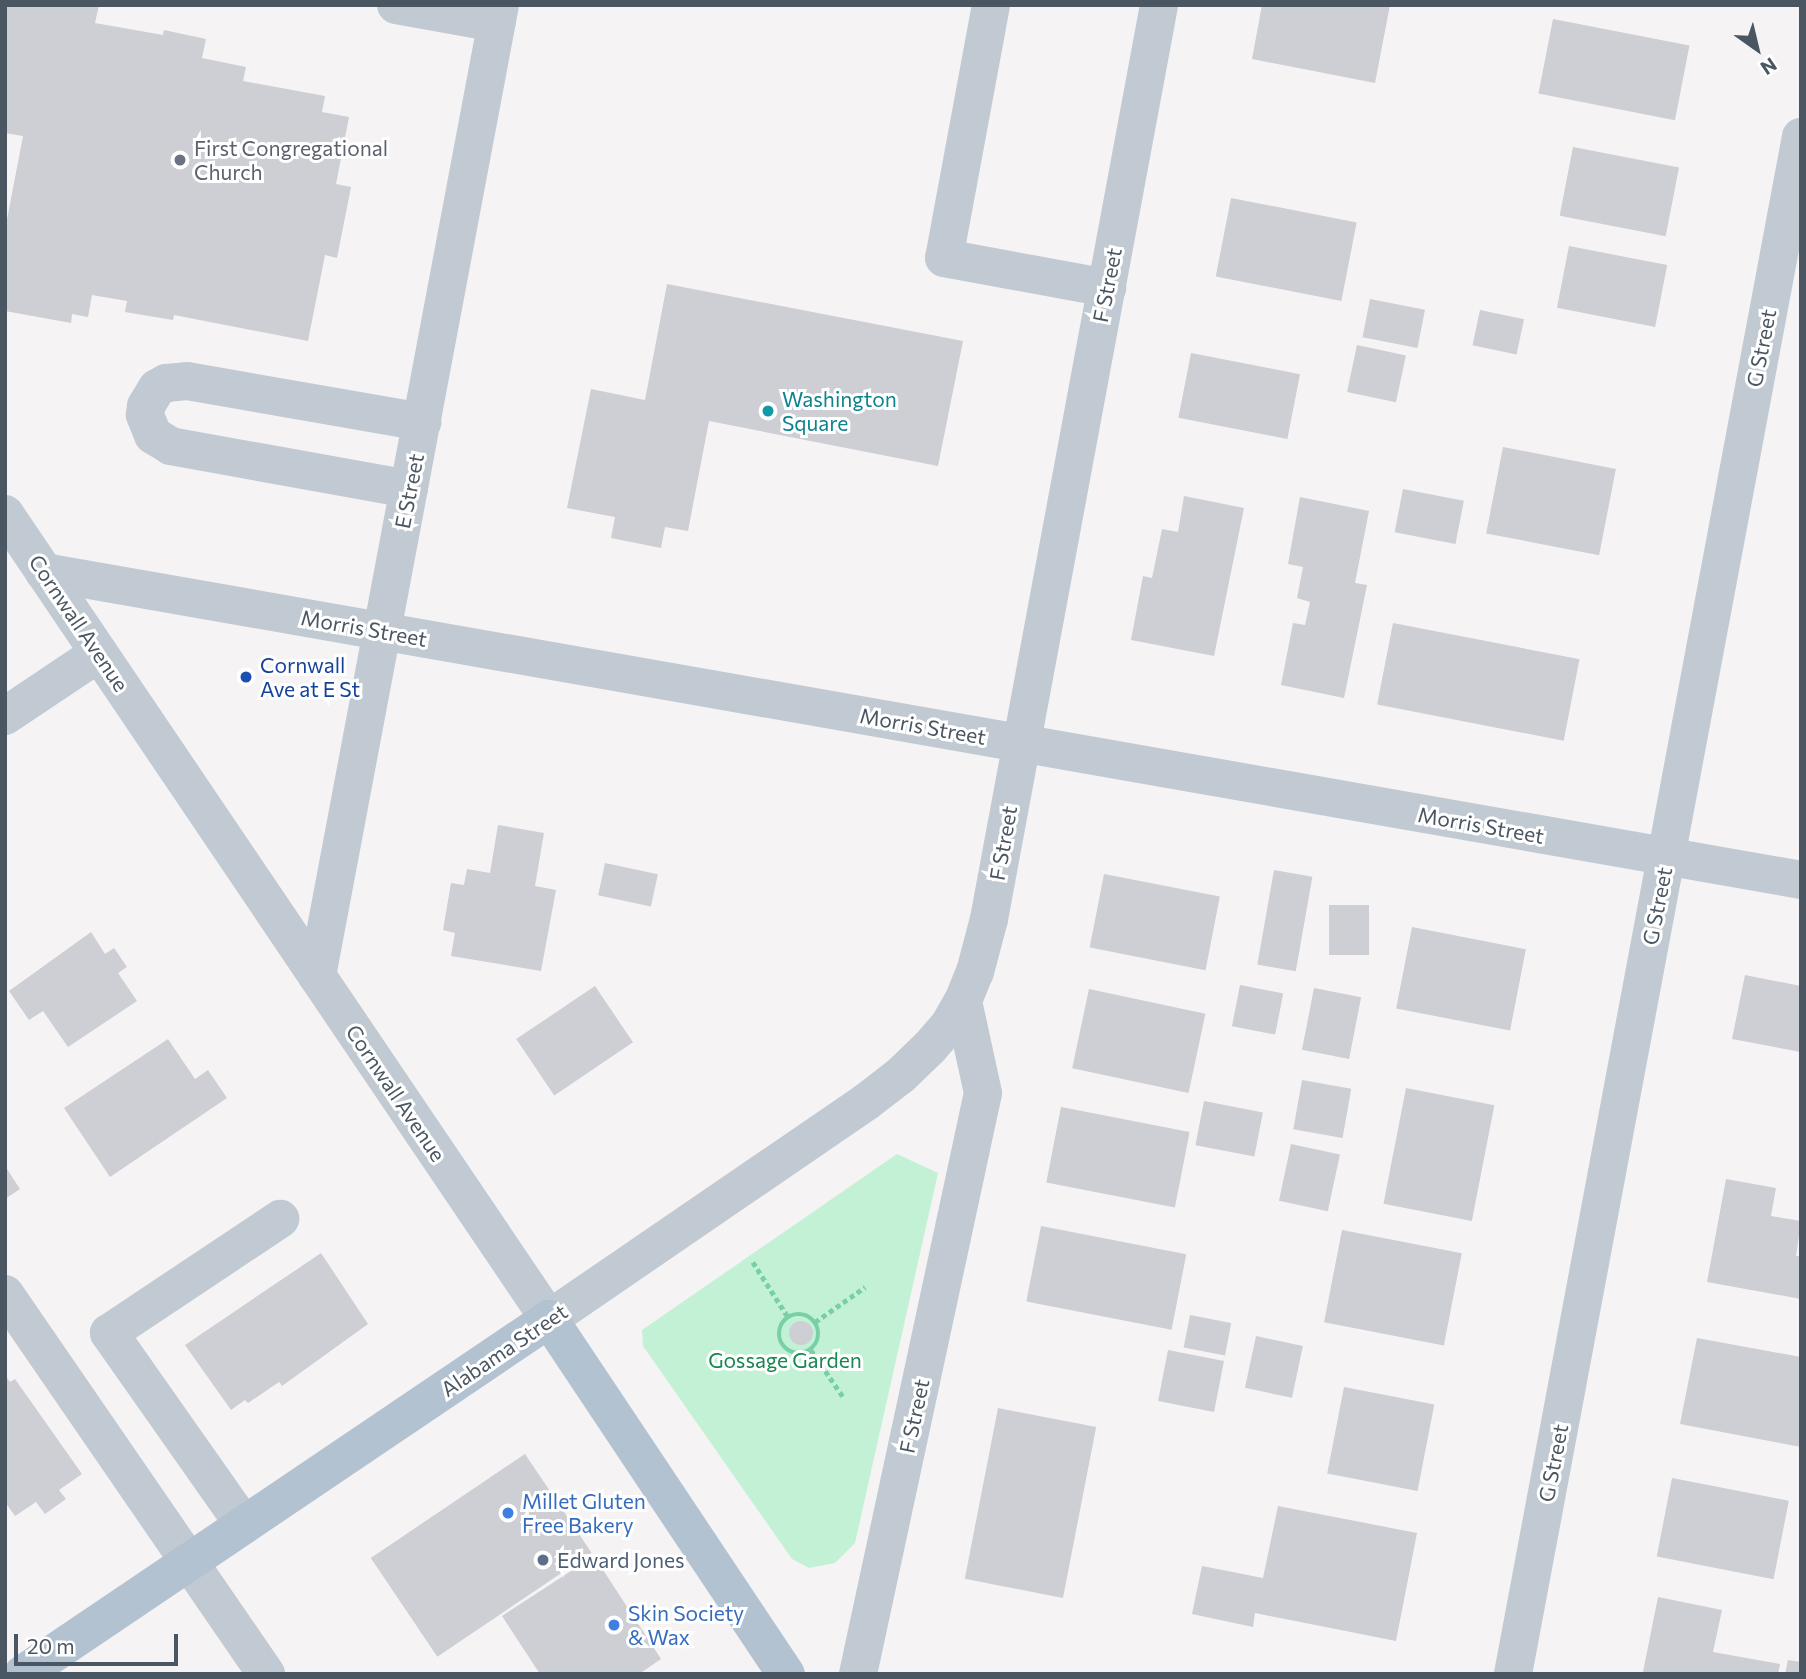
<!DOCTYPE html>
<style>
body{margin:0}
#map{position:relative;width:1806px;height:1679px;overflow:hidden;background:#f5f3f3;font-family:Commissioner,sans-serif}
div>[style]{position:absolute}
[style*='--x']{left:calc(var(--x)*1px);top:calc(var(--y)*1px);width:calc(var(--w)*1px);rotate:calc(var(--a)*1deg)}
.green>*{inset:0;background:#c3f1d5}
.building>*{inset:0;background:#cdcfd5;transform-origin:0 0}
.round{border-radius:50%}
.path>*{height:4.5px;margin-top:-2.25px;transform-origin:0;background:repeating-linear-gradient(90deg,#7ad0a6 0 5px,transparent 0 8.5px)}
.path>.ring{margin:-2.25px;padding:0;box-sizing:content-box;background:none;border:4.5px solid #7ad0a6;border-radius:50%}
.minor>*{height:38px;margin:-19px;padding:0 19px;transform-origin:19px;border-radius:19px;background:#c1cad2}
.major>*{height:38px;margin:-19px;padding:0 19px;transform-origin:19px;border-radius:19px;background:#b3c2d1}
.dots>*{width:19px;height:19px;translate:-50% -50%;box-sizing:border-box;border:4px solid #fff;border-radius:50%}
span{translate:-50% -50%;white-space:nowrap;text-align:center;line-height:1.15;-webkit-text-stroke:6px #fff;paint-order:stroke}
.worship-label{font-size:21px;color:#5b616d}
.left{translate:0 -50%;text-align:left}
.street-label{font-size:21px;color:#4a5661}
.culture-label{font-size:21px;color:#0d838f}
.transit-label{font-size:21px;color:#164399}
.park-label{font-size:21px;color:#17864f}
.shop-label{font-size:21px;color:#366cbe}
.service-label{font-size:21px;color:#4e5e75}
.frame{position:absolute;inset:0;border:7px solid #4a5661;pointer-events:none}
.north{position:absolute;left:1722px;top:14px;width:70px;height:70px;-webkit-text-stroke:5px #fff;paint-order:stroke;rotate:146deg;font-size:19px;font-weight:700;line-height:28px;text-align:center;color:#4a5661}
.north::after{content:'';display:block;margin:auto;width:24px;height:32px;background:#4a5661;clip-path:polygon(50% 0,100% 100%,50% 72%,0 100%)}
.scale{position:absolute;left:14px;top:1634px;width:164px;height:32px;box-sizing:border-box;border:4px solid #4a5661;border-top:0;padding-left:9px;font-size:21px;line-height:24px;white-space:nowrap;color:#4a5661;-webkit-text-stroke:5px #fff;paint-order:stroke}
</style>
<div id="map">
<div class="green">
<i style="clip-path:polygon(897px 1154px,938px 1173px,855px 1543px,835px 1563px,809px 1568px,792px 1559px,643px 1346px,642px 1330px)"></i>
</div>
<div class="building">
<i style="clip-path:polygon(5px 5px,99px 5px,95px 23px,163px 35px,164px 30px,206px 39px,202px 58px,246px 67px,243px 81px,325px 96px,322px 112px,349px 117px,336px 184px,351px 187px,337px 258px,325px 255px,308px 341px,174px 315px,173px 320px,125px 312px,127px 301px,92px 295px,88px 317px,72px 314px,71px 323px,5px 311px,5px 230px,23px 136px,5px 133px)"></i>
<i style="clip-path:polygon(1262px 5px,1390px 5px,1375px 83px,1252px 59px)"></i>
<i style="left:1553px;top:19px;width:139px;height:76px;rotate:11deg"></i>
<i style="left:1573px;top:147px;width:108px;height:70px;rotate:11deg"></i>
<i style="left:1231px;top:198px;width:128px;height:80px;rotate:11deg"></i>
<i style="left:1569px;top:246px;width:100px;height:63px;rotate:11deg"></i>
<i style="clip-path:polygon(667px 284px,963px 341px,938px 466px,709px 421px,688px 531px,665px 527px,661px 548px,611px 538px,615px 517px,567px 508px,591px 389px,645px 400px)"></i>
<i style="left:1370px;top:299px;width:56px;height:39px;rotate:11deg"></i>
<i style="left:1480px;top:310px;width:45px;height:36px;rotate:12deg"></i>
<i style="left:1357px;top:345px;width:50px;height:48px;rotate:12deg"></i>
<i style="left:1191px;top:353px;width:111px;height:66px;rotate:11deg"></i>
<i style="left:1503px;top:447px;width:115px;height:88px;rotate:11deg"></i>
<i style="left:1403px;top:489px;width:62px;height:44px;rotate:11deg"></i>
<i style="clip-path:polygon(1184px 496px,1244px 508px,1214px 656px,1131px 640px,1143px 576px,1152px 578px,1162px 529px,1178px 532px)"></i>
<i style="clip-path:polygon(1300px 497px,1369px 511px,1355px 583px,1367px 585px,1344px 698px,1281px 685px,1293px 623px,1305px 625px,1310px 602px,1297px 598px,1303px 567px,1288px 564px)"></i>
<i style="left:1393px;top:623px;width:190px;height:83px;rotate:11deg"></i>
<i style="clip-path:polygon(498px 825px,544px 833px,535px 886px,556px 890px,541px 971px,451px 956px,455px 933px,443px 930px,451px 883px,464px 885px,467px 869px,490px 873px)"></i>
<i style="left:605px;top:863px;width:54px;height:33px;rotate:12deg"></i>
<i style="left:1274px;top:870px;width:39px;height:96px;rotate:10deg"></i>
<i style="left:1104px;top:874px;width:118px;height:75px;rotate:11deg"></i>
<i style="left:1369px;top:905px;width:50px;height:40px;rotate:90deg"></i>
<i style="left:1412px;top:927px;width:116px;height:83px;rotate:11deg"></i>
<i style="clip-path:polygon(91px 932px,105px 954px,114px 948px,127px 967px,118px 973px,137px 1001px,68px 1047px,43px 1011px,29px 1020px,9px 991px)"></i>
<i style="clip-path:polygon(1745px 975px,1801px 986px,1801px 1052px,1732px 1039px)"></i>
<i style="left:1240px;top:985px;width:44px;height:42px;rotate:11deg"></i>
<i style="left:595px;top:986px;width:68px;height:95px;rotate:56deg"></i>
<i style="left:1314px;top:988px;width:48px;height:63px;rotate:11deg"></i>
<i style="left:1089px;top:989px;width:119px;height:81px;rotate:12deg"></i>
<i style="clip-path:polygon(168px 1039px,195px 1079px,208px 1070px,227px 1098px,110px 1177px,64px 1108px)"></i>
<i style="left:1302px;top:1080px;width:50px;height:50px;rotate:10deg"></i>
<i style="left:1406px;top:1088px;width:90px;height:118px;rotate:11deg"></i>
<i style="left:1204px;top:1101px;width:60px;height:45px;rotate:11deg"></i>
<i style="left:1061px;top:1107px;width:131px;height:77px;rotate:11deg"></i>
<i style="left:1291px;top:1144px;width:50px;height:58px;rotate:12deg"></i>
<i style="clip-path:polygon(5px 1166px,20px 1189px,5px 1199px)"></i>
<i style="clip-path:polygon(1726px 1179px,1776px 1188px,1771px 1216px,1801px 1221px,1796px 1256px,1801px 1256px,1801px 1299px,1707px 1282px)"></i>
<i style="left:1041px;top:1226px;width:148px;height:77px;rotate:11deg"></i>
<i style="left:1342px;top:1230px;width:122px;height:94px;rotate:11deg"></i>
<i style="clip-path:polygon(321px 1253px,368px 1324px,282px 1386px,279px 1382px,248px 1403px,245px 1400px,231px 1410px,185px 1345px)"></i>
<i style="left:1190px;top:1315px;width:42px;height:33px;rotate:11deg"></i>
<i class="round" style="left:789px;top:1321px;width:24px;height:24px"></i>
<i style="left:1256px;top:1336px;width:48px;height:53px;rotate:12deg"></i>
<i style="clip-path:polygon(1697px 1338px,1801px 1357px,1801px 1447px,1680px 1424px)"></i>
<i style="left:1168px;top:1350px;width:57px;height:52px;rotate:11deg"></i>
<i style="clip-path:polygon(5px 1375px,10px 1382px,15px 1379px,82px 1474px,59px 1490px,66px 1499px,45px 1514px,36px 1502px,15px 1516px,5px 1502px)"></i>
<i style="left:1344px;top:1387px;width:92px;height:88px;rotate:11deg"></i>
<i style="left:998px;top:1408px;width:100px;height:174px;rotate:11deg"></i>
<i style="left:525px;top:1454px;width:119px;height:186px;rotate:56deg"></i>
<i style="left:1672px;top:1478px;width:119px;height:80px;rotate:11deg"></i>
<i style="clip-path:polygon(1278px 1506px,1417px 1533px,1396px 1641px,1255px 1613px,1253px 1627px,1192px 1614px,1202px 1566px,1263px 1578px)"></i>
<i style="clip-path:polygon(594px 1556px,661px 1659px,639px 1674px,540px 1674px,502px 1616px)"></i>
<i style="clip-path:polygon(1658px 1597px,1722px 1610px,1713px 1652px,1780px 1664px,1778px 1674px,1643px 1672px)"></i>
<i style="clip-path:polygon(1788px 1660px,1801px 1662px,1801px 1674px,1785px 1674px)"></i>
</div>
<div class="path">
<i style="--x:753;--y:1262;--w:65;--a:57.5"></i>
<i class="ring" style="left:779px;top:1314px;width:35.5px;height:35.5px"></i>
<i style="--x:815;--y:1322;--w:61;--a:-35"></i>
<i style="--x:811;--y:1350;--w:58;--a:55.5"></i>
</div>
<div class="minor">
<i style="--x:396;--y:5;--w:102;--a:10.2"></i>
<i style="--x:991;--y:5;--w:257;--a:100.5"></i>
<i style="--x:944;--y:258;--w:166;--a:10.4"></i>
<i style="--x:409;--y:489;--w:242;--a:-169.8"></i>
<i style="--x:171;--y:446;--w:21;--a:-149"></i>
<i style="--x:153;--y:435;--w:22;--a:-112"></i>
<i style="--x:145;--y:415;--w:9;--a:-84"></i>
<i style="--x:146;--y:406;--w:21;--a:-59"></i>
<i style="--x:157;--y:388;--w:10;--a:-29"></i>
<i style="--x:166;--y:383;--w:21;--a:-5"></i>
<i style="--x:187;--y:381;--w:239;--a:9.9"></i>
<i style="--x:5;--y:514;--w:972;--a:55.95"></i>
<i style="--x:549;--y:1319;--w:384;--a:-34.4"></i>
<i style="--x:866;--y:1102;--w:44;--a:-37.6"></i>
<i style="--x:901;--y:1075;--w:40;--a:-44"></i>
<i style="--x:930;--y:1047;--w:29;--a:-49"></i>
<i style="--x:949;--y:1025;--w:28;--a:-60"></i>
<i style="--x:963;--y:1001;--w:31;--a:-68"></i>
<i style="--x:975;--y:972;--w:55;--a:-75.2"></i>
<i style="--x:989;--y:919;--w:930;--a:-79.46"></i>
<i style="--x:44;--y:572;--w:1784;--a:9.94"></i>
<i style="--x:5;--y:716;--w:113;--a:-33.8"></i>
<i style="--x:317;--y:976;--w:988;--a:-79.33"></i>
<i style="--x:5;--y:1294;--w:461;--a:55.5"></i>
<i style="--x:244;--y:1525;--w:235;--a:-125.1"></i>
<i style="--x:109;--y:1333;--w:206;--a:-33.7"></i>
<i style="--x:858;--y:1674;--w:594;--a:-77.86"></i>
<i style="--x:983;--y:1093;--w:94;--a:-102.3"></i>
<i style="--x:1513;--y:1674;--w:1564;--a:-79.39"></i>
</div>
<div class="major">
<i style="--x:23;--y:1674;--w:635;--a:-34.02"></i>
<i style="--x:549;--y:1319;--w:427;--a:56.3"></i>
</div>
<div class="dots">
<i style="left:180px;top:160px;background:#6b7280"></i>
<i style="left:768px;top:411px;background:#0f9aa8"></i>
<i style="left:246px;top:677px;background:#1a4fb4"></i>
<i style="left:508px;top:1513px;background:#3f7fe0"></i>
<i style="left:543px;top:1560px;background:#5c6f8a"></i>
<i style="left:614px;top:1625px;background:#3f7fe0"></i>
</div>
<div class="worship-label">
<span class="left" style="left:194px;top:160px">First Congregational<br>Church</span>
</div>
<div class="street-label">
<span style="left:1107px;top:285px;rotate:-79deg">F Street</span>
<span style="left:1761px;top:348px;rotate:-79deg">G Street</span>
<span style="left:409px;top:491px;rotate:-79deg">E Street</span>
<span style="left:79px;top:623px;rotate:56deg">Cornwall Avenue</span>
<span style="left:364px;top:628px;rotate:10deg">Morris Street</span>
<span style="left:923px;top:726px;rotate:10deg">Morris Street</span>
<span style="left:1481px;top:825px;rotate:10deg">Morris Street</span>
<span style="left:1003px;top:843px;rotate:-80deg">F Street</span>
<span style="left:1657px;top:906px;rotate:-79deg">G Street</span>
<span style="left:396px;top:1093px;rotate:56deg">Cornwall Avenue</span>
<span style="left:504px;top:1350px;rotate:-34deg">Alabama Street</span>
<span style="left:914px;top:1416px;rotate:-78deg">F Street</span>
<span style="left:1553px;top:1463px;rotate:-79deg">G Street</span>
</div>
<div class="culture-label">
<span class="left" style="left:782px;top:411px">Washington<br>Square</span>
</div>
<div class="transit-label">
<span class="left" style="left:260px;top:677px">Cornwall<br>Ave at E St</span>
</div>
<div class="park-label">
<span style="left:785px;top:1360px">Gossage Garden</span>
</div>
<div class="shop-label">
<span class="left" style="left:522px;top:1513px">Millet Gluten<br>Free Bakery</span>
<span class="left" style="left:628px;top:1625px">Skin Society<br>&amp; Wax</span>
</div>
<div class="service-label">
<span class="left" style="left:557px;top:1560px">Edward Jones</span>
</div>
<div class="frame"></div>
<div class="north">N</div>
<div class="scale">20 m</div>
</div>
